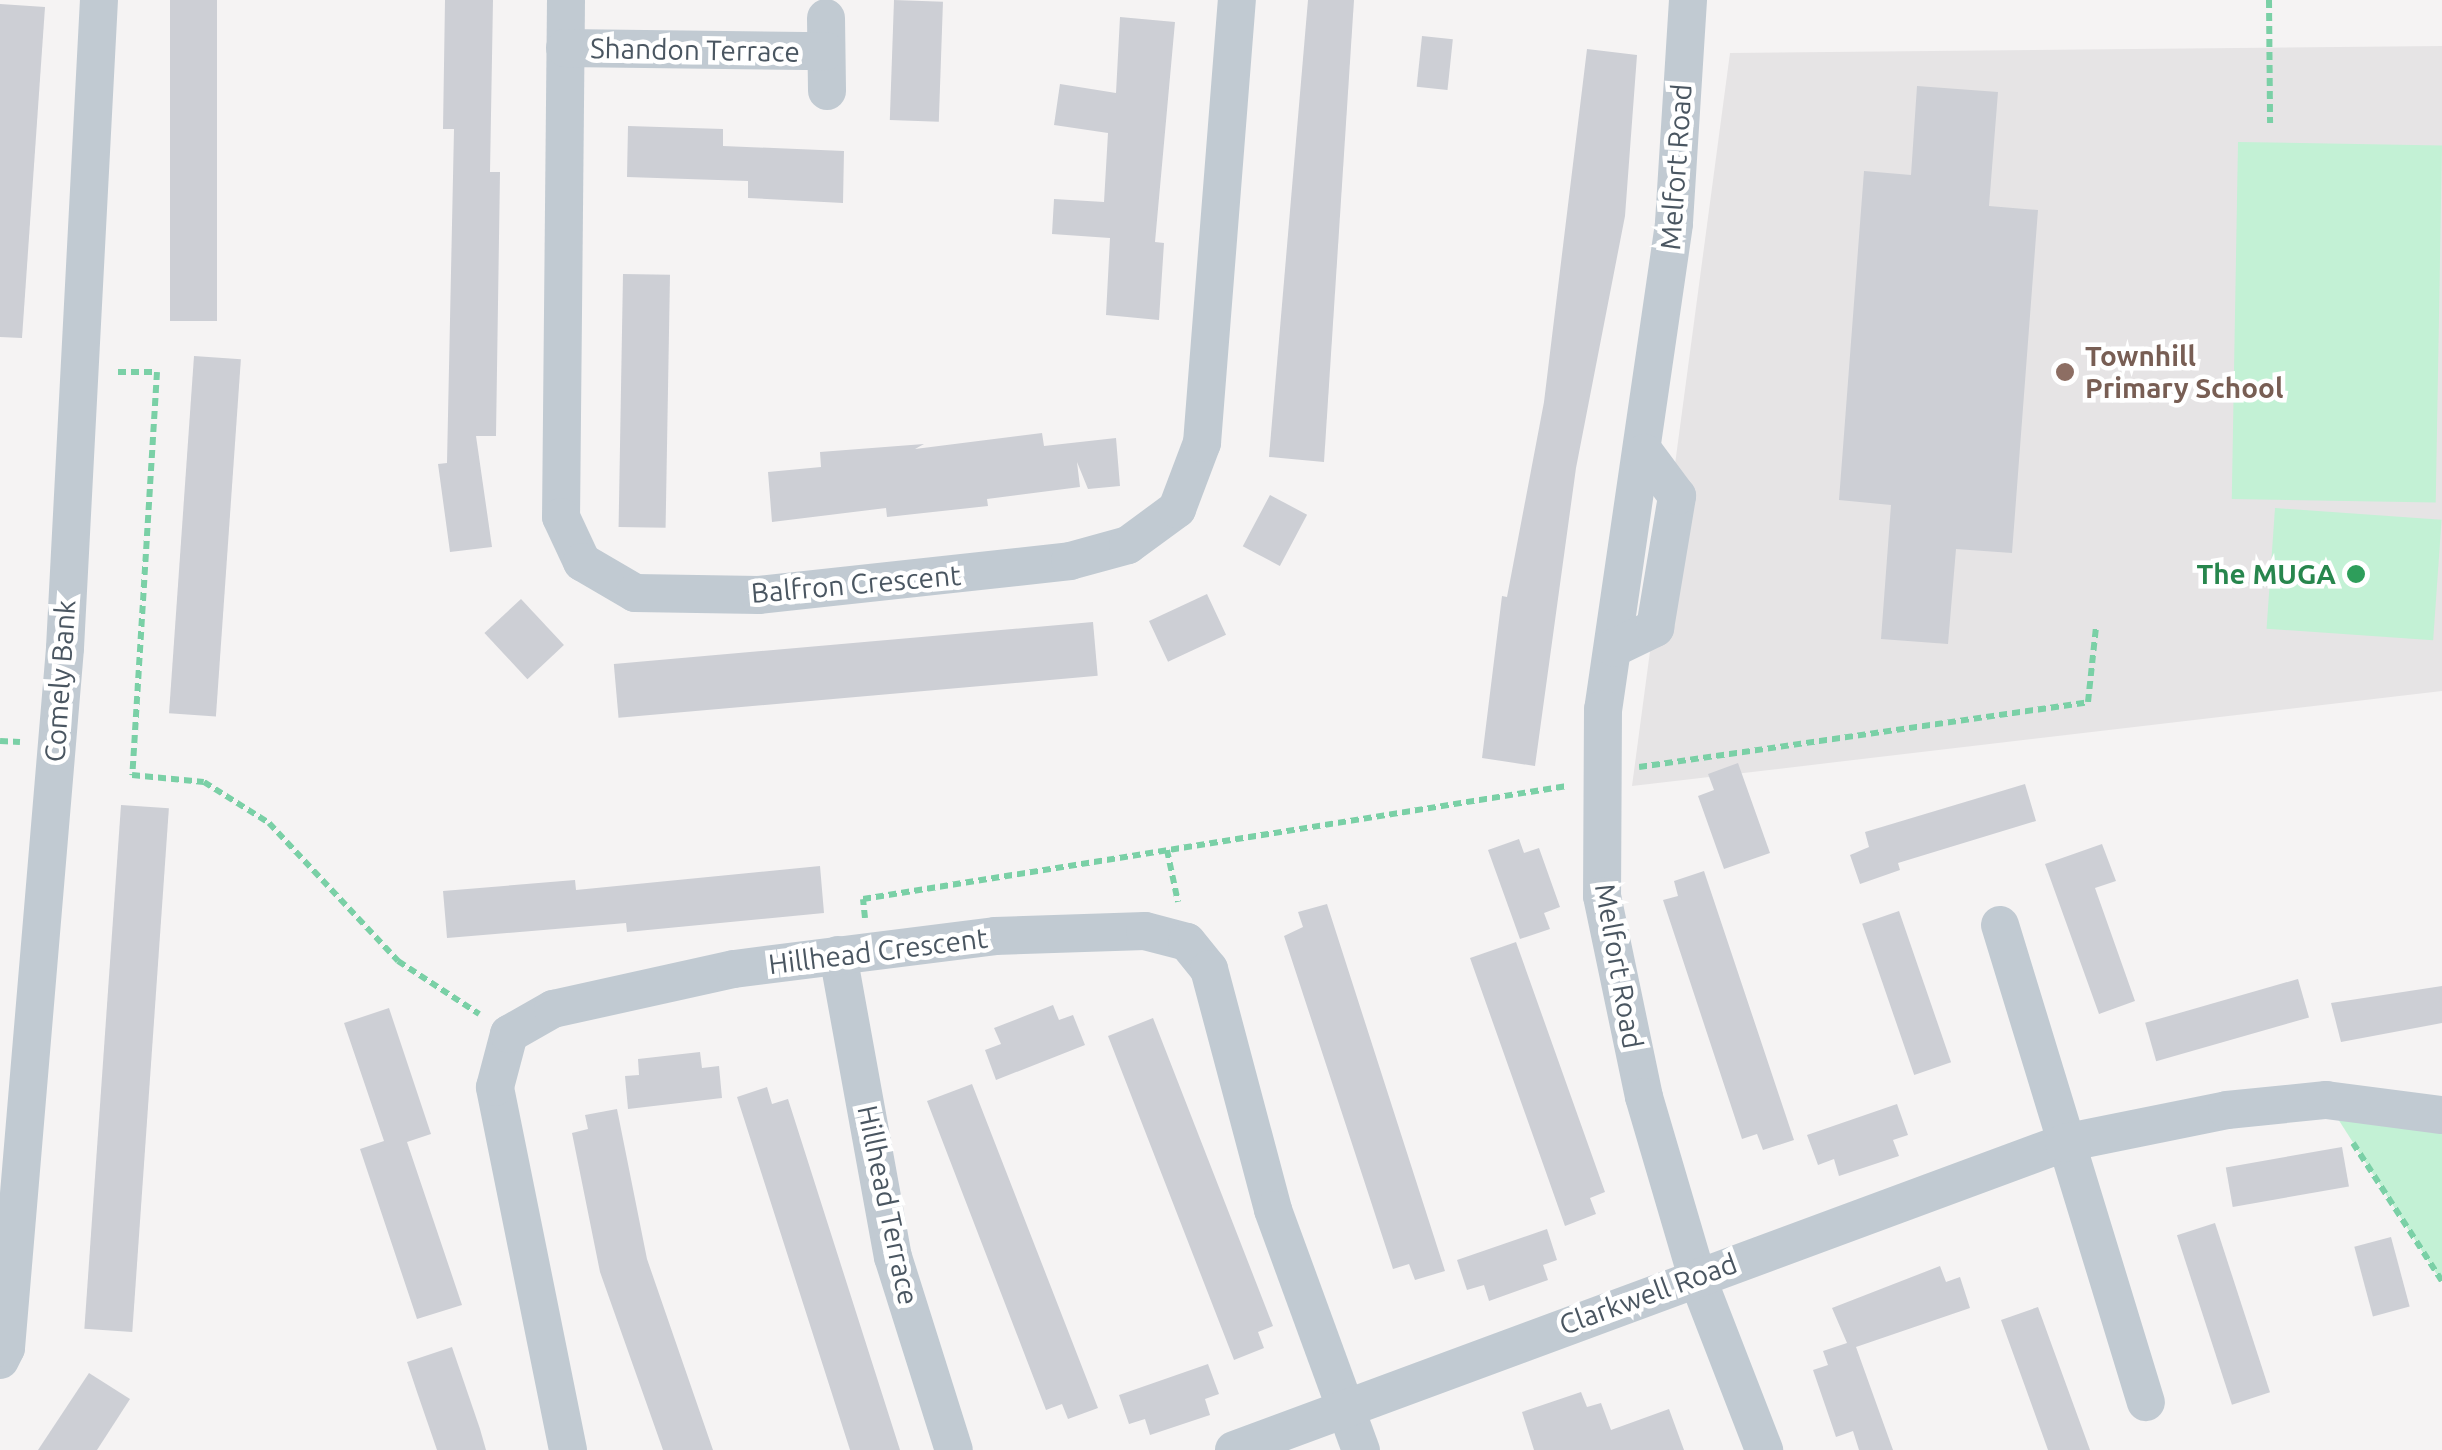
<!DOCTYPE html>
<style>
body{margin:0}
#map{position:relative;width:2442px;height:1450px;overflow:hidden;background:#f5f3f3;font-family:Ubuntu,sans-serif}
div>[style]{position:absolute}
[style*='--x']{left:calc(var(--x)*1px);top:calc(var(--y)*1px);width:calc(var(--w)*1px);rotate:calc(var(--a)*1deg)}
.education>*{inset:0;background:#e6e4e5}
.green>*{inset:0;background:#c3f1d5;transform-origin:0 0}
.building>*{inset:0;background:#cdcfd5;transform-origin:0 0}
.path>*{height:6px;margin-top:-3px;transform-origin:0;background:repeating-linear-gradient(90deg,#7ad0a6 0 8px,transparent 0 13px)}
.minor>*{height:38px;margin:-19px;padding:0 19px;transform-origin:19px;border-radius:19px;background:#c1cad2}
.dots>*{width:28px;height:28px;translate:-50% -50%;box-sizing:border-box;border:5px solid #fff;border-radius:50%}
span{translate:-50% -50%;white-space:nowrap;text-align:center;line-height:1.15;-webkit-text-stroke:9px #fff;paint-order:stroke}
.street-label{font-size:28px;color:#4a5661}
.education-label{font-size:28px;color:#785e54;font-weight:700}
.left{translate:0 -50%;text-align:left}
.leisure-label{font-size:28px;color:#27864d;font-weight:700}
.right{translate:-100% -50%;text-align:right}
</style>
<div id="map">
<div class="education">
<i style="clip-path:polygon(2442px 46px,2442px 691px,1632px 786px,1730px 53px)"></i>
</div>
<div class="green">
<i style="left:2238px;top:142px;width:204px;height:357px;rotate:1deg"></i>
<i style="left:2275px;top:508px;width:167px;height:121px;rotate:4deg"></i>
<i style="clip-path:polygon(2326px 1100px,2442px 1115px,2442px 1281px,2441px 1281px)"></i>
</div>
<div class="building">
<i style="left:170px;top:0;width:47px;height:321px"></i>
<i style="clip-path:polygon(445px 0,493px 0,490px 172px,500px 172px,496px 436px,476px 436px,492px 547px,450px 552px,438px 464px,447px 463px,454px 129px,443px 129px)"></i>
<i style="left:894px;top:0;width:49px;height:120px;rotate:2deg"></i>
<i style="clip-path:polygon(1308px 0,1354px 0,1324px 462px,1269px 457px)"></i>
<i style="clip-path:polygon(0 4px,45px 7px,22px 338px,0 337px)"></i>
<i style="clip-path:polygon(1120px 17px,1175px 22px,1155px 242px,1164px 243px,1159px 320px,1106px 315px,1110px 238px,1052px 234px,1054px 199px,1104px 202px,1108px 133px,1054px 125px,1060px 84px,1116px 93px)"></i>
<i style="left:1422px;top:36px;width:31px;height:51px;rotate:6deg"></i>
<i style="clip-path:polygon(1587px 49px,1637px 55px,1625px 216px,1576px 468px,1535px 766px,1482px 758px,1502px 596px,1507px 597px,1544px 402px)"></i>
<i style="clip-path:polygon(1917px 86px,1998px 92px,1989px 206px,2038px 210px,2012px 553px,1956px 549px,1948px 644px,1881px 639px,1891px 505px,1839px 500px,1864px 171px,1911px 175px)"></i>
<i style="clip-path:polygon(628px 126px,723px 129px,723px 146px,844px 151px,843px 203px,748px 198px,748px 181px,627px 177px)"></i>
<i style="left:623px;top:274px;width:47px;height:253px;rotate:1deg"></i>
<i style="left:194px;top:356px;width:47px;height:358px;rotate:4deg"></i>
<i style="clip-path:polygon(1042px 433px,1044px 446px,1116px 438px,1120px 486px,1088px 489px,1077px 462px,1080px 487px,987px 499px,988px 506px,887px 517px,886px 508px,772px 522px,768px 472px,821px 467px,820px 452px,924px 444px,915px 449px)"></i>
<i style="left:1270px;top:495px;width:42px;height:58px;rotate:28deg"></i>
<i style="left:1207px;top:594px;width:45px;height:64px;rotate:65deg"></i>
<i style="left:521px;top:599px;width:63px;height:50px;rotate:47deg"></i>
<i style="left:1093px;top:622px;width:54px;height:481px;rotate:85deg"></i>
<i style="clip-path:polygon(1738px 763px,1770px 853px,1724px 869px,1698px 796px,1714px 790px,1708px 774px)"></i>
<i style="clip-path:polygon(2025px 784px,2036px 821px,1898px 863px,1900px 870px,1860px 884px,1850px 855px,1869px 847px,1865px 832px)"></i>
<i style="left:121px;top:805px;width:48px;height:525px;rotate:4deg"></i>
<i style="clip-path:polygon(1519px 839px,1524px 853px,1539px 848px,1560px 907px,1544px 913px,1550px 929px,1520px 939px,1488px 850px)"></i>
<i style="clip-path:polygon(2102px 844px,2116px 881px,2095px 888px,2135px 1001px,2099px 1014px,2045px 864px)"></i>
<i style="clip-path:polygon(820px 866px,824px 913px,627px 932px,626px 923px,447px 938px,443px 891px,575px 880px,576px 890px)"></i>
<i style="clip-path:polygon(1704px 871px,1794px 1140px,1763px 1150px,1757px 1134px,1742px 1139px,1663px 900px,1678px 896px,1674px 881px)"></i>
<i style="clip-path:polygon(1327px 904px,1445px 1271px,1415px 1280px,1409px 1264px,1393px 1269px,1284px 936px,1303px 927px,1298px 912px)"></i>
<i style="left:1899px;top:911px;width:160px;height:39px;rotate:71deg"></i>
<i style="clip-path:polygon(1516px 942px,1605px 1192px,1590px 1198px,1596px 1214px,1565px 1226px,1470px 958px)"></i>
<i style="left:2298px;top:979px;width:40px;height:159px;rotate:74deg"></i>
<i style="clip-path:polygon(2442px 986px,2442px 1023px,2341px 1042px,2331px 1003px)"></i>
<i style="clip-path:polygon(1053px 1005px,1059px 1020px,1073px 1015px,1085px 1045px,996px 1080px,985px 1050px,1001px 1044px,994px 1028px)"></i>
<i style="clip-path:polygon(389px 1008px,431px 1134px,407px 1142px,462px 1305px,417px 1319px,360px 1149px,384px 1141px,344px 1023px)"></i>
<i style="clip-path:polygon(1153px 1018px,1273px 1326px,1258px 1332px,1264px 1348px,1234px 1360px,1108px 1036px)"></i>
<i style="clip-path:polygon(700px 1052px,702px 1068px,719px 1066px,722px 1098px,628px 1109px,625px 1076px,639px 1075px,638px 1059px)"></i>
<i style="clip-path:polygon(972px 1084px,1098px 1408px,1068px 1419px,1062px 1404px,1046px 1410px,927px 1101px)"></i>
<i style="clip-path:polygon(767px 1087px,772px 1104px,788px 1099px,900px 1450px,850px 1450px,737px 1097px)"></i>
<i style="clip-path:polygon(1897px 1104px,1908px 1135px,1893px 1140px,1899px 1156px,1839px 1176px,1834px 1159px,1818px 1165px,1807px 1135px)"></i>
<i style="clip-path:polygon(617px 1109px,647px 1259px,713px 1450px,663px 1450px,600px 1272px,572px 1133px,588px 1129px,585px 1115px)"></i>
<i style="left:2342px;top:1147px;width:40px;height:118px;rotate:80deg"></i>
<i style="left:2215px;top:1223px;width:178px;height:40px;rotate:72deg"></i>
<i style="clip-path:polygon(1547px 1229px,1557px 1260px,1543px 1265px,1548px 1280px,1489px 1301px,1484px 1285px,1467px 1290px,1457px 1260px)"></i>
<i style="left:2391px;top:1237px;width:72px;height:38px;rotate:75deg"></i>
<i style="clip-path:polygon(1940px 1266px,1946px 1282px,1960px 1277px,1970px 1308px,1856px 1347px,1893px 1450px,1859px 1450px,1853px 1431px,1836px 1437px,1813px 1370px,1828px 1365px,1823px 1351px,1847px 1343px,1832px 1308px)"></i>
<i style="clip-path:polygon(2038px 1307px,2051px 1343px,2090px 1450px,2048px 1450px,2001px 1320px)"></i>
<i style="clip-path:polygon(452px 1347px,480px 1429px,486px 1450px,437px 1450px,417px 1392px,407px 1362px)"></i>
<i style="clip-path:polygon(1208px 1364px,1219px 1394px,1205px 1399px,1210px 1415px,1150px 1435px,1145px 1419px,1129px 1424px,1119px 1395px)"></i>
<i style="clip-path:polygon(89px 1373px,130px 1399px,97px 1450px,38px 1450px)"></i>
<i style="clip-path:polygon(1581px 1392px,1587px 1407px,1601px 1403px,1611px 1430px,1669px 1409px,1684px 1450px,1534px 1450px,1522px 1412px)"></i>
</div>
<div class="path">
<i style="--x:2269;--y:0;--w:123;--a:89.5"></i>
<i style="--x:118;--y:372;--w:39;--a:0"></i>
<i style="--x:157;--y:372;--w:404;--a:93.5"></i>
<i style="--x:132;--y:775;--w:72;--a:5.6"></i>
<i style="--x:204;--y:782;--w:77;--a:32.2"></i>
<i style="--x:269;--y:823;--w:189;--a:46.9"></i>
<i style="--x:398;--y:961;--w:97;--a:33.2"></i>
<i style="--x:0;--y:741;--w:20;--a:3"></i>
<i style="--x:1639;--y:767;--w:454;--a:-8.2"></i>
<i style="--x:2088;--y:702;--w:75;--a:-83.9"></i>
<i style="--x:1167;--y:850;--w:53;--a:78.1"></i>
<i style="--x:865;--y:918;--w:19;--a:-96"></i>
<i style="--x:863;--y:899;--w:713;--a:-9.12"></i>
<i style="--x:2353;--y:1143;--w:164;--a:57.2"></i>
</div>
<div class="minor">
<i style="--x:566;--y:0;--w:517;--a:90.55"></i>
<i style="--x:561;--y:517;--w:50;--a:65"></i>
<i style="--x:582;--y:562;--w:61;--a:30.3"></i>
<i style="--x:635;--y:593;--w:124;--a:0.9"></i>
<i style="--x:759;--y:595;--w:313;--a:-6.2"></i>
<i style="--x:1070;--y:561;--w:60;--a:-15.4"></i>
<i style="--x:1128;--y:545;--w:61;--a:-36.3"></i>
<i style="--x:1177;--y:509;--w:71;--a:-69.3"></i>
<i style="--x:1202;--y:443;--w:444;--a:-85.5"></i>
<i style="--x:1688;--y:0;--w:224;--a:93.6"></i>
<i style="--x:1674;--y:224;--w:490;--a:98.3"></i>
<i style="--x:1603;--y:709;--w:187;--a:90.3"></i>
<i style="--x:1602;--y:896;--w:205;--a:78.2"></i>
<i style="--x:1644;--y:1097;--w:188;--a:73.6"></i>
<i style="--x:1697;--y:1277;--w:186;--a:68.8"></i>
<i style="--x:826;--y:18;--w:73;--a:89.2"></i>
<i style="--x:565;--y:48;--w:261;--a:0.7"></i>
<i style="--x:1614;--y:648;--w:46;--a:-26"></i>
<i style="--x:1655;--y:628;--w:134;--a:-80.5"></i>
<i style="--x:1677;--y:496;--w:54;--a:-126.7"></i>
<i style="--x:2000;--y:925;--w:499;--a:73"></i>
<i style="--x:838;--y:955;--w:307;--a:79.7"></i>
<i style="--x:893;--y:1257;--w:202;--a:72.5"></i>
<i style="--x:0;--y:1360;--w:13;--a:-63"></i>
<i style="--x:6;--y:1348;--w:702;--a:-85.18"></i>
<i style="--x:65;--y:648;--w:649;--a:-87"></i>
<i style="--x:568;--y:1450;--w:370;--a:-101.4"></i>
<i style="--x:495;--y:1087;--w:55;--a:-75.2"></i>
<i style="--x:509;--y:1034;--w:51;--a:-29.6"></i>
<i style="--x:553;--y:1009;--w:185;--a:-12.5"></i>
<i style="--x:734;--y:969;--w:263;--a:-7.2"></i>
<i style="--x:995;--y:936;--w:150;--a:-1.9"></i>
<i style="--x:1145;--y:931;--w:43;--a:14.7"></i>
<i style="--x:1187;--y:942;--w:35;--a:51"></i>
<i style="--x:1209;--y:969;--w:249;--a:75.1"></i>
<i style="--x:1273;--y:1210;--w:256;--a:69.9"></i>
<i style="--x:1234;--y:1450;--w:885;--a:-20.3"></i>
<i style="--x:2064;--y:1143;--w:166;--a:-11.4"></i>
<i style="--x:2227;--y:1110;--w:100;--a:-5.8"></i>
<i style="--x:2326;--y:1100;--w:117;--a:7.4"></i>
</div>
<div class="dots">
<i style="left:2065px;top:372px;background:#8d6e63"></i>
<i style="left:2356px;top:574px;background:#2e9e5b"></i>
</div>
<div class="street-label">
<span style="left:695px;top:50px;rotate:1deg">Shandon Terrace</span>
<span style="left:1676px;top:167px;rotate:-86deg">Melfort Road</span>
<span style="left:856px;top:584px;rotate:-5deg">Balfron Crescent</span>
<span style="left:60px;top:681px;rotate:-86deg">Comely Bank</span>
<span style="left:878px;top:951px;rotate:-7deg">Hillhead Crescent</span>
<span style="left:1619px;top:966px;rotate:80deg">Melfort Road</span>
<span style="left:888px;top:1205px;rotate:78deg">Hillhead Terrace</span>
<span style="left:1648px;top:1294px;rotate:-20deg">Clarkwell Road</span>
</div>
<div class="education-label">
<span class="left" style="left:2085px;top:372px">Townhill<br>Primary School</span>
</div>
<div class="leisure-label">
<span class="right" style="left:2336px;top:574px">The MUGA</span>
</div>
</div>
